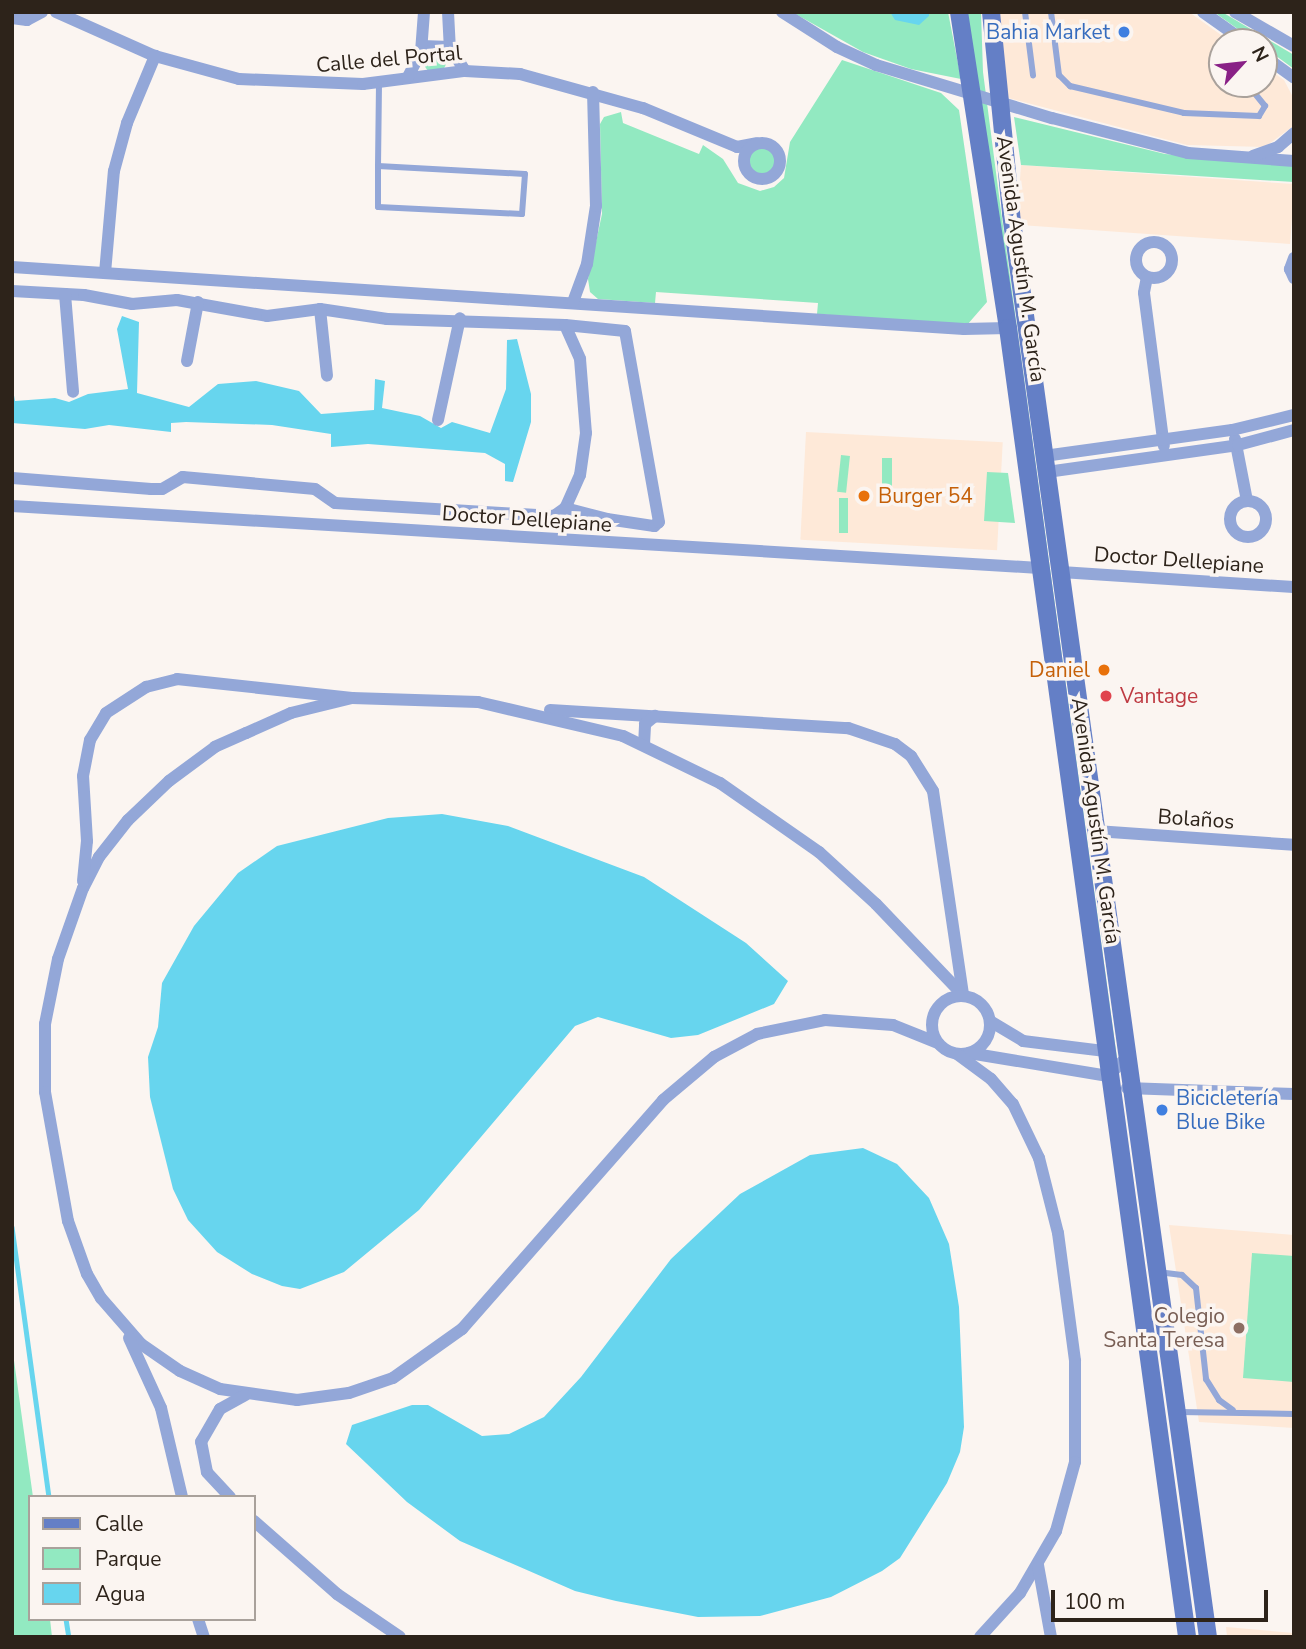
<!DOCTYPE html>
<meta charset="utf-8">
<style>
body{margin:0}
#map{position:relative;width:1306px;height:1649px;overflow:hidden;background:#fbf5f1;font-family:"Nunito Sans",sans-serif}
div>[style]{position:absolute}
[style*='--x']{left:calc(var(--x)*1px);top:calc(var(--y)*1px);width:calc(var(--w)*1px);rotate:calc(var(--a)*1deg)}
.built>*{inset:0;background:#fee9d8;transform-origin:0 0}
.green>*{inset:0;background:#92e9c1;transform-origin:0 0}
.round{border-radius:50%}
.water>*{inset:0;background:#67d5ee}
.stream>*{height:4.5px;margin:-2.25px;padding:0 2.25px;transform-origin:2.25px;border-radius:2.25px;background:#67d5ee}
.lane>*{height:6px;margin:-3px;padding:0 3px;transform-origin:3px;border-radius:3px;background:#93a7d8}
.street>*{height:12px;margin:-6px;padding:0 6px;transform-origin:6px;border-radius:6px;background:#93a7d8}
.street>.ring{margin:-6px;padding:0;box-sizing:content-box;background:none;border:12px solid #93a7d8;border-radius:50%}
.secondary>*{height:18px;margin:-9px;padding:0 9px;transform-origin:9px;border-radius:9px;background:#647fc6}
.dots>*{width:19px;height:19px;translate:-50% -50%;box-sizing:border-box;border:4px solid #fbf5f1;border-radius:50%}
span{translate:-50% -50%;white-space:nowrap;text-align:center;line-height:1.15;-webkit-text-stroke:7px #fbf5f1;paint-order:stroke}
.shop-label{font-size:21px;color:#366cbe}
.right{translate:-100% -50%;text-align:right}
.left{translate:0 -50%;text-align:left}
.street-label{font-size:21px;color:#2d231a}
.food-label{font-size:21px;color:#c56008}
.health-label{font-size:21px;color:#be3a42}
.education-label{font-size:21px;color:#785e54}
.frame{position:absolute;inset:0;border:14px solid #2d231a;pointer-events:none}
.legend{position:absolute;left:28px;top:1495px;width:228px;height:126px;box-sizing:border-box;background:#fbf5f1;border:2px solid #a9a19b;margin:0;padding:9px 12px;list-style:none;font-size:21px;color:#2d231a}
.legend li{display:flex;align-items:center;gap:14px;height:35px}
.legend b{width:35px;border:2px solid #a9a19b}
.north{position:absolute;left:1208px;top:28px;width:70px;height:70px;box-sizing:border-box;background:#fbf5f1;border:2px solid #a9a19b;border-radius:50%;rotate:63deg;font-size:19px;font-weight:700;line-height:28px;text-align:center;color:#2d231a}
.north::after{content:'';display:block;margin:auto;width:24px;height:32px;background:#892086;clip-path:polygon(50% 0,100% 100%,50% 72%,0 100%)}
.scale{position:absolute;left:1051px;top:1590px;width:217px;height:32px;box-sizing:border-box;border:4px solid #2d231a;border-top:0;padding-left:9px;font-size:21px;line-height:24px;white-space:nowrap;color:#2d231a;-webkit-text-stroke:5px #fbf5f1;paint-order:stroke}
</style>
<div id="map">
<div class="built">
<i style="clip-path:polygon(996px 12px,1189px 12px,1231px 42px,1222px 42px,1222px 84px,1264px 84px,1264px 66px,1284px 80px,1294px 99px,1292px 127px,1265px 147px,1187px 145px,1001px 96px)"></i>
<i style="left:1021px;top:165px;width:274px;height:60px;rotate:4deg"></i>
<i style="left:806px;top:432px;width:197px;height:108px;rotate:3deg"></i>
<i style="clip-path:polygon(1169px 1225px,1294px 1235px,1294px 1428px,1199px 1422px)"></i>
<i style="clip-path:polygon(1226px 1627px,1294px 1633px,1294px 1637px,1227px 1637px)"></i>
</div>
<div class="green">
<i style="clip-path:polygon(792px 12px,948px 12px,961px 79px,911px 69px,863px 52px)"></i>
<i style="clip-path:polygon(965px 12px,981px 12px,983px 72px,1001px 211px,1117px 1058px,1111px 1063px)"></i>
<i style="clip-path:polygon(1214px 12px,1222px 12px,1294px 55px,1294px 69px,1264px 47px,1264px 42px,1256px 42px)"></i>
<i class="round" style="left:424px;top:51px;width:22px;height:22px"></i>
<i style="clip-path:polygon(842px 60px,941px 93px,959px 110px,987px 302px,967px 325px,817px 314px,818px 303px,656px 292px,655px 303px,598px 299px,590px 292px,588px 279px,602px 214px,600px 124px,604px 117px,621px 112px,623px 123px,699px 154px,703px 145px,723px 159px,738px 183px,760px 191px,774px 187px,784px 178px,790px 142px)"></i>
<i style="clip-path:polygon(1014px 117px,1165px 154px,1294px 165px,1294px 182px,1021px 165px)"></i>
<i class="round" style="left:749px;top:148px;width:26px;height:26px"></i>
<i style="left:841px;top:455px;width:9px;height:37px;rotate:6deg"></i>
<i style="left:882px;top:458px;width:10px;height:36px"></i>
<i style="clip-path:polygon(987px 472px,1008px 473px,1015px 523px,984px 521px)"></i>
<i style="left:839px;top:498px;width:9px;height:35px"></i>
<i style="clip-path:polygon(1252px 1253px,1294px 1256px,1294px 1382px,1243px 1378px)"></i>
<i style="clip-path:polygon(12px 1346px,33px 1497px,30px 1619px,50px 1619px,52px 1637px,12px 1637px)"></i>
</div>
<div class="water">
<i style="clip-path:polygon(890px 12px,929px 12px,929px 16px,919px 25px,895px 20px)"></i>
<i style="clip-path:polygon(122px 316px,139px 322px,137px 393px,189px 407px,218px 384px,256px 381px,299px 391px,321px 414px,374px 410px,375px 379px,385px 381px,382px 408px,420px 416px,441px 428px,452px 422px,490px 433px,506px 389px,507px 340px,517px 339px,531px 394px,531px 422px,513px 482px,505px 481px,505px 464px,485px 453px,368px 444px,331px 447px,331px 434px,272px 425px,186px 422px,171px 423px,171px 432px,109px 425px,85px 429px,12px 423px,12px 384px,15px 401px,55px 398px,69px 402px,88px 394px,128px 389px,117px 329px)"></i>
<i style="clip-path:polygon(442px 814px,508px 826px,644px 877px,746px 943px,788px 981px,774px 1004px,698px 1035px,671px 1038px,598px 1017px,575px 1026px,419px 1210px,344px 1272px,300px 1289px,282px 1286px,252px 1274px,217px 1252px,188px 1220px,173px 1189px,150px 1097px,148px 1057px,158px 1027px,162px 983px,194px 926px,238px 873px,277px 846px,388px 818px)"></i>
<i style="clip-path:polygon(863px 1148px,897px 1164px,929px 1198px,949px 1244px,959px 1307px,964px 1427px,960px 1452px,947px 1483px,900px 1558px,882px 1571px,831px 1597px,760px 1616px,698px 1617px,616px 1601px,575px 1591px,460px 1541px,407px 1502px,346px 1444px,352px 1425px,412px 1405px,428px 1405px,482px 1436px,509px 1434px,544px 1417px,581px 1377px,671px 1259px,740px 1194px,810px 1155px)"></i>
</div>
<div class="stream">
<i style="--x:12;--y:1227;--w:273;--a:82.2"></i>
<i style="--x:66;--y:1619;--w:18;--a:81"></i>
</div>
<div class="lane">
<i style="--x:1025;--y:12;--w:64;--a:82.8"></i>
<i style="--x:1051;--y:12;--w:64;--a:82.8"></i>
<i style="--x:1059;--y:75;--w:16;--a:45"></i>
<i style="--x:1070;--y:86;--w:117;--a:13.3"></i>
<i style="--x:1184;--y:113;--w:75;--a:2.3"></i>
<i style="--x:1259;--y:116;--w:12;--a:-59"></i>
<i style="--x:1265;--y:106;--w:28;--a:-129"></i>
<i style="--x:378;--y:166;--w:147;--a:3.1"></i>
<i style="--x:525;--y:174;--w:40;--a:94.3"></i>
<i style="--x:522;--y:214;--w:144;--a:-177.2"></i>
<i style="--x:378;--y:207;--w:41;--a:-90"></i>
<i style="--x:378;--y:166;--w:84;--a:-89.3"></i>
<i style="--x:1158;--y:1272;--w:24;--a:7"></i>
<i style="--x:1182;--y:1275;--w:19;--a:43"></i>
<i style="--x:1196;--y:1288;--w:92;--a:83.7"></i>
<i style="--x:1206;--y:1379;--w:25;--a:58"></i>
<i style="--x:1219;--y:1400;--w:17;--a:36"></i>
<i style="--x:1180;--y:1412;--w:114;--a:1"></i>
</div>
<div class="street">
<i style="--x:56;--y:12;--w:108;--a:24"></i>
<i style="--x:155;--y:56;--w:87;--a:15.3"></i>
<i style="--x:239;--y:79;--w:124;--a:2.3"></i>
<i style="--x:363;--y:84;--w:103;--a:-7.3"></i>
<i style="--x:465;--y:71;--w:55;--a:3.1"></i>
<i style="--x:520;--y:74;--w:128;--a:15.5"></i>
<i style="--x:643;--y:108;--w:102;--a:22.5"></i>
<i style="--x:737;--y:147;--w:20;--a:-11"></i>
<i style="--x:448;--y:12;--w:35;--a:87"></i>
<i style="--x:450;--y:47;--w:28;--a:58"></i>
<i style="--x:782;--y:12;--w:65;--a:32.5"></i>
<i style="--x:837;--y:47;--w:43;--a:24.8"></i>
<i style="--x:876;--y:65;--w:184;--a:16.8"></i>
<i style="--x:1052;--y:118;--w:140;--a:14.4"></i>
<i style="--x:1188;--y:153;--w:106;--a:4.3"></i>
<i style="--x:1203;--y:12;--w:52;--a:35.5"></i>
<i style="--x:1235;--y:12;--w:68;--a:30"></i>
<i style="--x:12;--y:18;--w:15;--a:8"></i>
<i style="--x:27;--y:20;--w:17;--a:-28"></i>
<i style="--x:422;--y:46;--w:28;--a:2"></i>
<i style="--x:1264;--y:56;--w:37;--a:36"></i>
<i style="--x:408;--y:77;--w:28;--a:-63"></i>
<i style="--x:421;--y:52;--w:40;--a:-85.7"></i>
<i class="ring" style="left:744px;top:143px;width:24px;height:24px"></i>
<i style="--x:1253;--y:156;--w:27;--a:-20"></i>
<i style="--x:1278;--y:147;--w:21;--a:-41"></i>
<i class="ring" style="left:1136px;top:242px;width:24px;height:24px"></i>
<i style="--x:1294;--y:258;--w:12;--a:110"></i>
<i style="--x:1290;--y:269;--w:10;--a:66"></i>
<i style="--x:12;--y:267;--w:954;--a:3.73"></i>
<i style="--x:964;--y:329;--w:44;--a:-1.3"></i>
<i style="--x:105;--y:273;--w:102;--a:-85"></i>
<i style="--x:114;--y:171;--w:50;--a:-74.8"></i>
<i style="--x:127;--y:123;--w:73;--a:-67.3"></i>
<i style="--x:1147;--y:277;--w:16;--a:101"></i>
<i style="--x:1144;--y:293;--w:154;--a:82.6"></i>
<i style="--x:12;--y:291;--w:72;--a:3.2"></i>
<i style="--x:84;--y:295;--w:49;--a:10.6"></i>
<i style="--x:132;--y:304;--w:45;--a:-5.1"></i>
<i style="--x:177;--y:300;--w:91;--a:10.1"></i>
<i style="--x:267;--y:316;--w:53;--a:-7.5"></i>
<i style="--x:320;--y:309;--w:68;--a:8.5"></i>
<i style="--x:387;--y:319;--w:178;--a:1.9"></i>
<i style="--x:565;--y:325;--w:37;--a:66"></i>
<i style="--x:580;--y:359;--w:74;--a:85.4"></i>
<i style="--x:586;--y:433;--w:42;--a:98.1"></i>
<i style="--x:580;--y:475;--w:36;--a:114"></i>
<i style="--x:565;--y:508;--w:14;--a:144"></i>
<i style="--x:554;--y:516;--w:219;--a:-176.6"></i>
<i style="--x:335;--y:503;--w:24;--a:-145"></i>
<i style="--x:315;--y:489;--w:133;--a:-174.8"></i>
<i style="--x:183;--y:477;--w:24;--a:150"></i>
<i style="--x:162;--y:489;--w:11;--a:180"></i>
<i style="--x:151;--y:489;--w:139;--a:-175.5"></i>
<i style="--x:65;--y:294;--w:98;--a:85.3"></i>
<i style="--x:573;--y:302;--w:40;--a:-69.8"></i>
<i style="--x:587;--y:264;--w:59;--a:-81.2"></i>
<i style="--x:596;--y:206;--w:114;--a:-91.5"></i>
<i style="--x:320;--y:309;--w:67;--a:84"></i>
<i style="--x:187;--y:361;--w:60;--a:-79.4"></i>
<i style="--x:438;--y:420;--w:104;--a:-77.8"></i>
<i style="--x:1235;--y:439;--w:63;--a:79"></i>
<i style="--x:1044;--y:456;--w:190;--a:-7.9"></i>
<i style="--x:1232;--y:430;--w:64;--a:-13.6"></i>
<i style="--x:1047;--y:472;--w:193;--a:-8"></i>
<i style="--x:1238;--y:445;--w:58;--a:-15"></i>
<i class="ring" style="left:1230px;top:501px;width:24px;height:24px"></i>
<i style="--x:12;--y:506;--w:1029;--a:3.45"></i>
<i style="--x:565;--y:508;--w:43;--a:14.7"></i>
<i style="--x:607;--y:519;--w:48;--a:8.5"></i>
<i style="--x:654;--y:526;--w:6;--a:-39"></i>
<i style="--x:659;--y:522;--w:194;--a:-100.1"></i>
<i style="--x:625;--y:331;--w:60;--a:-174.3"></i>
<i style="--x:1061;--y:572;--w:233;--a:3.7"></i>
<i style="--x:352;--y:698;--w:63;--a:166.2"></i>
<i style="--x:291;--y:713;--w:49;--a:156"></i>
<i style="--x:246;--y:733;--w:34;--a:156"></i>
<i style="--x:215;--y:747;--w:57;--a:143.5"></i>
<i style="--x:169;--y:781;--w:57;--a:136.4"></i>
<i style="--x:128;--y:820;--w:47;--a:128.1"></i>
<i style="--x:99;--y:857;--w:35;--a:117"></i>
<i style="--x:83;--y:888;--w:75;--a:109.4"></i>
<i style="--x:58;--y:959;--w:66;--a:101.3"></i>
<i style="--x:45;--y:1024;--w:68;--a:90"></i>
<i style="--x:45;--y:1092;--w:131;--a:79.9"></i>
<i style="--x:68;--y:1221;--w:56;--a:70.3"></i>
<i style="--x:87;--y:1274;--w:28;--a:60"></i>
<i style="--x:101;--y:1298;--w:61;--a:49"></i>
<i style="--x:141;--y:1344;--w:47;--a:34.7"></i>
<i style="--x:180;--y:1371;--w:44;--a:24.2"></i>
<i style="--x:220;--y:1389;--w:78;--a:8.1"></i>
<i style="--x:297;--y:1400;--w:52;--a:-7.7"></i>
<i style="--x:349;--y:1393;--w:46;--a:-18.8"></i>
<i style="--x:393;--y:1378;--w:85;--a:-35.4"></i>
<i style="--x:462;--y:1329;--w:305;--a:-48.7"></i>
<i style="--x:663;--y:1100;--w:67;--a:-40.1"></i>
<i style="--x:714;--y:1057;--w:49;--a:-28.1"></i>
<i style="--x:757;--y:1034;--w:69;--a:-11.6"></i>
<i style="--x:825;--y:1020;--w:68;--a:4.2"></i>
<i style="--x:893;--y:1025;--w:48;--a:21.8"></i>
<i style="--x:550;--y:710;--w:299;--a:3.5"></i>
<i style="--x:848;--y:728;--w:50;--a:18.8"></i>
<i style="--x:895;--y:744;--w:20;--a:37"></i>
<i style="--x:911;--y:756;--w:41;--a:57.8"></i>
<i style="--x:933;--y:791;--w:205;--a:81.6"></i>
<i style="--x:644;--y:745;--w:21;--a:-87"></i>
<i style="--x:645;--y:724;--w:13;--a:-39"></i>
<i style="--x:1096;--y:831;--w:198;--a:4"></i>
<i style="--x:83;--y:881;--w:40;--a:-84.3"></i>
<i style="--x:87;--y:841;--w:65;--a:-93.5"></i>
<i style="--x:83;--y:776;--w:37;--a:-79"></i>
<i style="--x:90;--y:740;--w:31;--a:-59"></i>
<i style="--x:106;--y:713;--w:48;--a:-33"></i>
<i style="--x:146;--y:687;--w:32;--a:-14"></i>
<i style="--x:177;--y:679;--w:176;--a:6.2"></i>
<i style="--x:352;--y:698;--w:126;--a:1.8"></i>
<i style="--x:478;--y:702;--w:149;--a:13.2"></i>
<i style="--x:623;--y:736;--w:108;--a:25.9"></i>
<i style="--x:720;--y:783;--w:121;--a:34.9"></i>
<i style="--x:819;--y:852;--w:77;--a:42.4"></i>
<i style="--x:876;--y:904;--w:126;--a:46.3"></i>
<i class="ring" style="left:932px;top:996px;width:46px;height:46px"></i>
<i style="--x:990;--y:1021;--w:39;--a:31"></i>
<i style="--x:1023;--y:1041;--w:83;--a:7"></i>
<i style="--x:969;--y:1053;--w:141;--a:9.4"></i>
<i style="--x:1108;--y:1076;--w:24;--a:-45"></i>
<i style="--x:957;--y:1054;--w:42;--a:36.3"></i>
<i style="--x:991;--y:1079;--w:33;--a:49"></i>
<i style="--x:1013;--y:1104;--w:60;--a:64.3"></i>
<i style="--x:1039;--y:1158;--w:77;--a:75.8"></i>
<i style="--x:1058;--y:1233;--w:129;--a:82.4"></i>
<i style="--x:1075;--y:1361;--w:101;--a:90"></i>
<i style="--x:1075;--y:1462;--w:72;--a:105.4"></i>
<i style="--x:1056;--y:1531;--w:72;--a:120.1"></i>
<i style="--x:1020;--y:1593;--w:59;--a:132.3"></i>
<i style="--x:1127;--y:1088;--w:167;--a:2.1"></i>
<i style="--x:129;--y:1338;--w:77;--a:65.4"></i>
<i style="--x:161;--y:1408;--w:91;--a:76.7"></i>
<i style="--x:230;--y:1497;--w:34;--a:-133"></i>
<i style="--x:207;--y:1472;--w:31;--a:-101"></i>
<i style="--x:201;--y:1442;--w:38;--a:-60"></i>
<i style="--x:220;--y:1409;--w:29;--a:-29"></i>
<i style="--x:254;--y:1521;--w:111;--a:41.3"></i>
<i style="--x:337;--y:1594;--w:76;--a:34.3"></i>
<i style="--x:1038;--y:1565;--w:73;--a:79.8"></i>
<i style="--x:198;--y:1619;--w:19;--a:72"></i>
</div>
<div class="secondary">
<i style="--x:959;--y:12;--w:320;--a:81.2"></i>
<i style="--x:1008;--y:328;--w:1321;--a:82.21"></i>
<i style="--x:991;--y:12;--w:203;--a:84.3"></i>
<i style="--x:1011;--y:214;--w:1437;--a:82.12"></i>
</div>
<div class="dots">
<i style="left:1124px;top:32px;background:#3f7fe0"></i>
<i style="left:864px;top:496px;background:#e8710a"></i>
<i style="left:1104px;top:670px;background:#e8710a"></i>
<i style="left:1106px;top:696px;background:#e0444e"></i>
<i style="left:1162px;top:1110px;background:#3f7fe0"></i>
<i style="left:1239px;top:1328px;background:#8d6e63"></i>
</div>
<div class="shop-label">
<span class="right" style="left:1110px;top:32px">Bahia Market</span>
<span class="left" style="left:1176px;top:1110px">Bicicletería<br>Blue Bike</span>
</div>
<div class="street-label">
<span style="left:389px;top:59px;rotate:-5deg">Calle del Portal</span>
<span style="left:1021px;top:259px;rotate:82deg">Avenida Agustín M. García</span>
<span style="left:527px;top:519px;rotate:4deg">Doctor Dellepiane</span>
<span style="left:1179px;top:560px;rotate:4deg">Doctor Dellepiane</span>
<span style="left:1196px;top:819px;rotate:4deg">Bolaños</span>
<span style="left:1096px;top:821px;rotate:82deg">Avenida Agustín M. García</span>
</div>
<div class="food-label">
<span class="left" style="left:878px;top:496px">Burger 54</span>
<span class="right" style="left:1090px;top:670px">Daniel</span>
</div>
<div class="health-label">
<span class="left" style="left:1120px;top:696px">Vantage</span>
</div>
<div class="education-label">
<span class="right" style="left:1225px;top:1328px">Colegio<br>Santa Teresa</span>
</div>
<div class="frame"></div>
<ul class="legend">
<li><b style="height:9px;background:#647fc6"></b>Calle</li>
<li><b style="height:19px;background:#92e9c1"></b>Parque</li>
<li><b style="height:19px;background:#67d5ee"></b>Agua</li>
</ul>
<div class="north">N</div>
<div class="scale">100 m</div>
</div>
